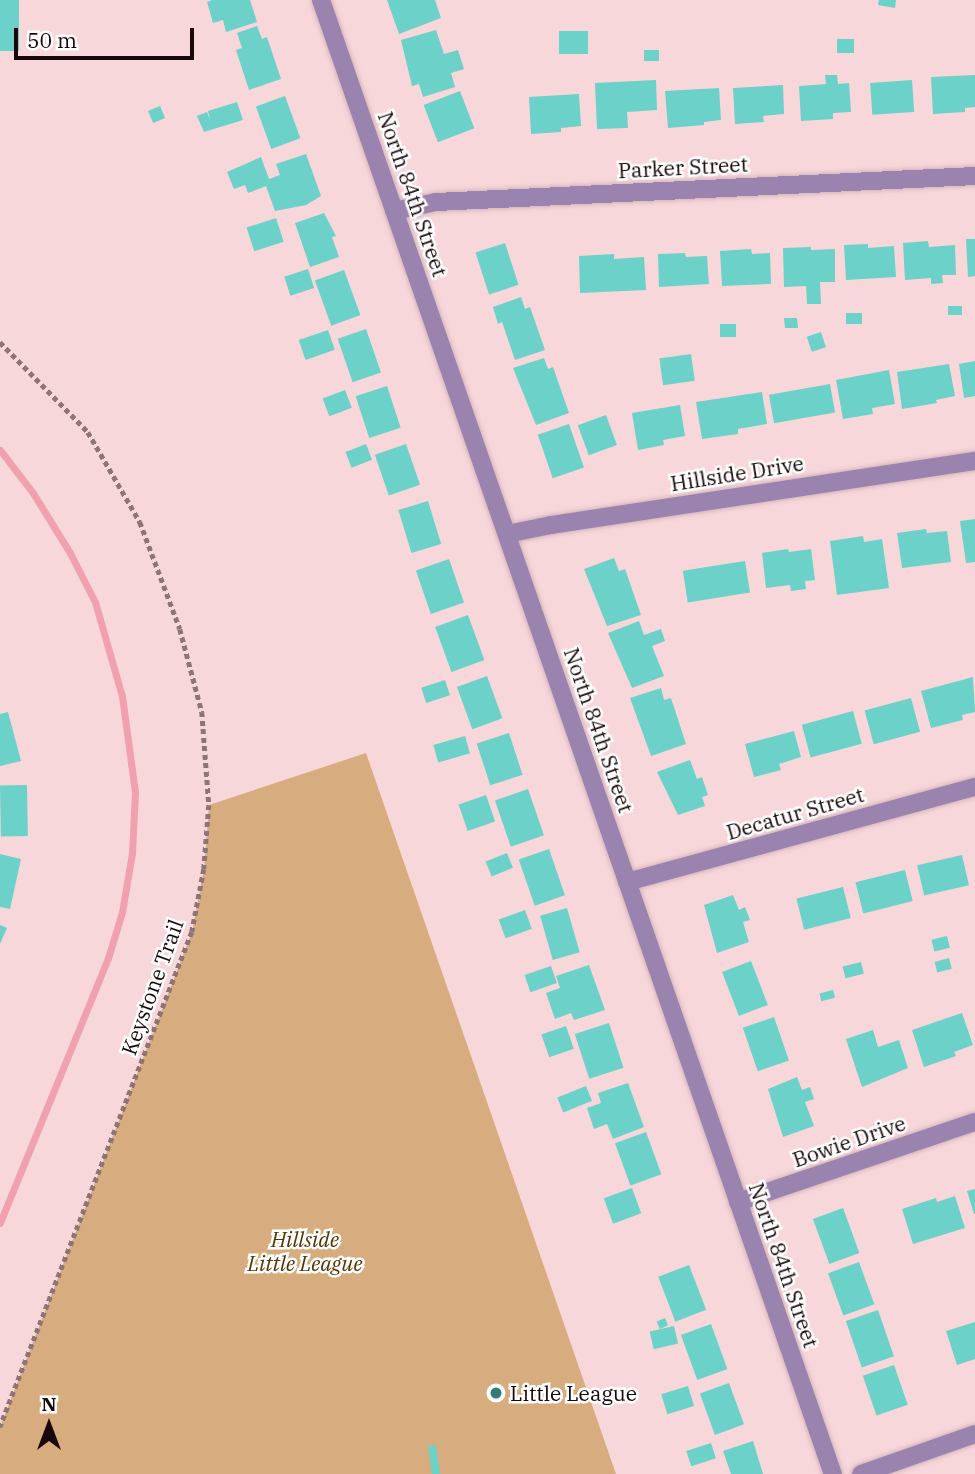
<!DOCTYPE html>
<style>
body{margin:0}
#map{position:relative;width:975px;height:1474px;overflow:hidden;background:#f8d7db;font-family:"IBM Plex Serif",serif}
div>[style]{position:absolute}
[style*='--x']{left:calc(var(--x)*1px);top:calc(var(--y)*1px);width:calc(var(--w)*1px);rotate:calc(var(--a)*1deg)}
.green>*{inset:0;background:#d7ad7f}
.stream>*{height:7px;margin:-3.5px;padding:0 3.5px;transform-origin:3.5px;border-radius:3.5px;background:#f0a1ad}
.building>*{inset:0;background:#6bd1c9;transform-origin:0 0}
.path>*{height:4.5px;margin-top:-2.25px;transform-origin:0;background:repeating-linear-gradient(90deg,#8d7477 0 5px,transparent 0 8.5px)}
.roads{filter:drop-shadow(0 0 2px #d4b6ba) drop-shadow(0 0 2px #d4b6ba)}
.minor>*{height:18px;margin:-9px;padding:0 9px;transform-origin:9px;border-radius:9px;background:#9b83af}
.dots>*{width:19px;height:19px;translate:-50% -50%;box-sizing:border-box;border:4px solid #fff;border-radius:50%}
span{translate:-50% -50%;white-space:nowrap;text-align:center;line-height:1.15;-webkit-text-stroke:5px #fff;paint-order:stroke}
.street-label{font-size:21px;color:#19080b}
.park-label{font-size:21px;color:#543302;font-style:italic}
.poi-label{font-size:21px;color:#19080b}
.left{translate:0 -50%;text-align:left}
.north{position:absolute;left:14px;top:1390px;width:70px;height:70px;-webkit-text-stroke:5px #fff;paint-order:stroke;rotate:0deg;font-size:19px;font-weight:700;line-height:28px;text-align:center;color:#19080b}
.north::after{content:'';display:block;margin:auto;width:24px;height:32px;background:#19080b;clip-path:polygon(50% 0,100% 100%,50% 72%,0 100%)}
.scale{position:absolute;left:14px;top:28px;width:180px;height:32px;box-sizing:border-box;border:4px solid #19080b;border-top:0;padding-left:9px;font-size:21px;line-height:24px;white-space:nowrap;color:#19080b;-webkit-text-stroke:5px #fff;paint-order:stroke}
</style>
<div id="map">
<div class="green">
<i style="clip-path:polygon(366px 753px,616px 1474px,0 1474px,0 1427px,192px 932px,204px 869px,209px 805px)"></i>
</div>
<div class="stream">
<i style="--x:0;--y:450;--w:54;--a:52.5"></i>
<i style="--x:33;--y:493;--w:70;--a:58.3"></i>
<i style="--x:70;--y:553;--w:55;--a:63"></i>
<i style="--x:95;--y:602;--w:98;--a:74"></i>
<i style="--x:122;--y:696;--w:97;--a:82.3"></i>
<i style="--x:135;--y:792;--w:61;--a:92.8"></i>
<i style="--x:132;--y:853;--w:60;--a:99.6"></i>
<i style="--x:122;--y:912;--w:48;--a:106.9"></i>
<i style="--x:108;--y:958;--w:286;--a:112.2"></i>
</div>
<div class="building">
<i style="left:0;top:0;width:19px;height:51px"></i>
<i style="clip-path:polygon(212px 0,250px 0,257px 22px,226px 32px,223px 20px,213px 23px,207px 2px)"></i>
<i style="clip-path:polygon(387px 0,435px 0,441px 18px,399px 34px)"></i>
<i style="clip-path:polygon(879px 0,896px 0,895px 8px,878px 5px)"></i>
<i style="clip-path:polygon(257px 26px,262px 39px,267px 37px,281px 79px,249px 90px,236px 50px,242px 48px,237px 33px)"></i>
<i style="clip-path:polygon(436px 30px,444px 54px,458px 50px,464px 69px,451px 73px,455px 87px,423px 97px,419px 84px,412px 86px,401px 40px)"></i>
<i style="left:559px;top:31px;width:29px;height:23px"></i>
<i style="left:837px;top:39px;width:17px;height:14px"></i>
<i style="left:644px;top:50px;width:15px;height:11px"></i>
<i style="clip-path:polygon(825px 75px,837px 75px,838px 84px,849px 83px,851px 112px,833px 113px,833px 119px,801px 121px,799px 86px,826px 84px)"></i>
<i style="clip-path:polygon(975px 75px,975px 107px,965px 108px,965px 112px,933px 114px,931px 77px)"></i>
<i style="clip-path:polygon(656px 80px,657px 110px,627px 112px,628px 128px,597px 129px,595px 83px)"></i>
<i style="left:912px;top:80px;width:32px;height:42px;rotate:86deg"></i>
<i style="clip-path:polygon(783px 85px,784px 114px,763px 116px,764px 122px,735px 124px,733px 88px)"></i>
<i style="clip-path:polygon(719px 88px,721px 120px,704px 122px,704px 125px,668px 128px,665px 91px)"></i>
<i style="left:460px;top:91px;width:40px;height:39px;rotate:69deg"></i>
<i style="clip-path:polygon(579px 94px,581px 126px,561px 128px,561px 132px,531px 134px,529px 97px)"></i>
<i style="left:285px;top:96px;width:45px;height:31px;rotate:70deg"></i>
<i style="clip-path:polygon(237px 102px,243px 120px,204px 132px,197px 116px,207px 112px,210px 120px,208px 111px)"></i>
<i style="left:160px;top:106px;width:13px;height:13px;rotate:67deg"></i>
<i style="clip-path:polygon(306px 154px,321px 196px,306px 205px,275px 211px,266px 186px,248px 193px,245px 185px,234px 189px,227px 172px,261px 157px,269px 179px,280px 175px,276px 164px)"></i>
<i style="clip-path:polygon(324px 213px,336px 236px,332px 237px,339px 257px,310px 267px,295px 223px)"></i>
<i style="left:276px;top:218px;width:25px;height:31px;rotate:72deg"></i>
<i style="clip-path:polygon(966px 239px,975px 239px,975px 276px,968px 277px)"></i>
<i style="clip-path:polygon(928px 241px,929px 247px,955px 245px,956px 275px,942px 275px,943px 283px,931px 284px,931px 278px,905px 280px,903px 243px)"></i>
<i style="left:505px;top:243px;width:44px;height:31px;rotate:72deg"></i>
<i style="clip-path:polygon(868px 244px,868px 248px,894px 246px,896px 277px,846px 280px,844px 245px)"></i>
<i style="clip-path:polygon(811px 247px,811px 250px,835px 249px,835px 282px,820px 282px,821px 304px,807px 304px,806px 286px,784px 287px,783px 248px)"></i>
<i style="clip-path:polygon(751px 249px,752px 254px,770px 253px,771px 284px,722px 286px,720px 251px)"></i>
<i style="clip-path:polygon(685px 253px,686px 257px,707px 256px,709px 284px,659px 287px,658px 254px)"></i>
<i style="clip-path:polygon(614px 254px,614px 259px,644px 257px,646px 290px,580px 293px,579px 256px)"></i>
<i style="left:308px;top:269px;width:20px;height:25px;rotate:72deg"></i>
<i style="left:344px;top:270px;width:48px;height:31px;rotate:70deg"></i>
<i style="clip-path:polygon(521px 297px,525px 309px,530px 307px,545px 350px,515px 360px,502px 322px,498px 324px,493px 307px)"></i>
<i style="left:948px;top:306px;width:14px;height:9px"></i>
<i style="left:862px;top:313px;width:11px;height:16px;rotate:90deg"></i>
<i style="clip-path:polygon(784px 318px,797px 318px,798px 328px,785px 328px)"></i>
<i style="left:736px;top:324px;width:13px;height:16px;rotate:90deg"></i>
<i style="left:366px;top:329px;width:46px;height:30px;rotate:71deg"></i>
<i style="left:328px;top:330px;width:21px;height:31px;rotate:71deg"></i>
<i style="left:821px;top:332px;width:16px;height:15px;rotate:72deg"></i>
<i style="left:691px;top:354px;width:27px;height:32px;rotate:82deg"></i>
<i style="clip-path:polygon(544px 358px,548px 369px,553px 367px,569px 413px,536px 425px,513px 368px)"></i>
<i style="clip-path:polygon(975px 361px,975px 396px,964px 398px,959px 364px)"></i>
<i style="clip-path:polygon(949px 364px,955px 396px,936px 400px,937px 403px,902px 409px,897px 372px)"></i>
<i style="clip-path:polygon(889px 370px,895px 404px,872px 408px,873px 414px,843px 419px,836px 380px)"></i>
<i style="left:830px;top:384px;width:29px;height:62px;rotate:80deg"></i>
<i style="left:387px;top:386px;width:44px;height:33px;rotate:72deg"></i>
<i style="left:345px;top:390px;width:19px;height:24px;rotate:69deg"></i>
<i style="clip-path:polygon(762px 392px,767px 424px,738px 429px,738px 434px,702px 439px,696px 402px)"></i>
<i style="clip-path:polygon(680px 405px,685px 436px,663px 440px,664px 445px,638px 450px,632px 413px)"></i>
<i style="left:606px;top:415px;width:32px;height:30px;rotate:70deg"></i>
<i style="left:569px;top:424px;width:46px;height:33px;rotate:71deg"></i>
<i style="left:366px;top:444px;width:17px;height:22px;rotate:69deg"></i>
<i style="left:406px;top:444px;width:43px;height:33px;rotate:71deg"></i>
<i style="left:428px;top:501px;width:45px;height:31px;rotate:73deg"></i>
<i style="clip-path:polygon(975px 519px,975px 562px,966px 563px,960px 521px)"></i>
<i style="clip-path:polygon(926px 529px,927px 533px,947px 531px,951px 562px,902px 568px,897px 533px)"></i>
<i style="clip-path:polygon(863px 536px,864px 542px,882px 539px,889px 588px,837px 595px,830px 541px)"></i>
<i style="clip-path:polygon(788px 549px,789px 552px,811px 549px,815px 580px,805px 581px,806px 589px,791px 591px,790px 585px,766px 588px,762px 553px)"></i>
<i style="clip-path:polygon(614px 558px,619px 571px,625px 569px,641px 615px,607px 626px,584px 569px)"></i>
<i style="left:449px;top:559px;width:46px;height:35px;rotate:71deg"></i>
<i style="left:745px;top:561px;width:32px;height:63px;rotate:81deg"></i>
<i style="left:468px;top:615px;width:48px;height:35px;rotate:70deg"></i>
<i style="clip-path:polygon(639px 621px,644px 635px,661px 629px,665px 641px,652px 646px,664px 676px,632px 688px,608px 633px)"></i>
<i style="left:487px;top:676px;width:45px;height:32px;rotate:70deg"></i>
<i style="clip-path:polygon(973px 677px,975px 712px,962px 715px,963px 720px,931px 728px,921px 691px)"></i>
<i style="left:445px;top:680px;width:16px;height:25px;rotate:72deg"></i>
<i style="clip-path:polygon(661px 688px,664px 700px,671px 698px,686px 744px,651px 756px,630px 698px)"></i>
<i style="left:911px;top:698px;width:35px;height:48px;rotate:75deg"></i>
<i style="left:853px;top:711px;width:34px;height:53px;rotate:75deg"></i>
<i style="clip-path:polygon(8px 712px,21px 761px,0 766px,0 714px)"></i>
<i style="clip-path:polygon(794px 731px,801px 757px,779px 764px,781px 770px,754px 777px,745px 744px)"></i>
<i style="left:509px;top:733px;width:44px;height:34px;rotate:72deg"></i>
<i style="left:465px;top:736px;width:18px;height:33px;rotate:74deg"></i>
<i style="clip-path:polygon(690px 760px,697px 779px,702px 777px,708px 795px,702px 797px,705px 806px,678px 815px,657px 772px)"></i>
<i style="left:27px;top:785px;width:51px;height:27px;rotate:89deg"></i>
<i style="left:528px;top:789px;width:49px;height:35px;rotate:71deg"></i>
<i style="left:486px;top:795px;width:28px;height:29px;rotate:71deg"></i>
<i style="left:549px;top:849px;width:49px;height:32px;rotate:71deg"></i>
<i style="left:507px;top:853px;width:16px;height:23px;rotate:68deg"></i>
<i style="clip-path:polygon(0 854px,21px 859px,10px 909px,0 907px)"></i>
<i style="left:962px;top:855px;width:31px;height:46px;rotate:77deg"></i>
<i style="left:905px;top:870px;width:32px;height:51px;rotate:76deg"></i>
<i style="left:843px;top:887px;width:32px;height:48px;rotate:76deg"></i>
<i style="clip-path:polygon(733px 895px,739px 910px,745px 907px,750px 920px,743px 922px,749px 942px,717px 953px,704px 905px)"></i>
<i style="left:567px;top:908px;width:46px;height:28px;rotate:74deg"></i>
<i style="left:525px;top:910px;width:20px;height:28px;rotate:70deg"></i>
<i style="clip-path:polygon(0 925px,7px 928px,0 944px)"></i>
<i style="left:947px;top:936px;width:12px;height:16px;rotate:76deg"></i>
<i style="left:949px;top:958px;width:11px;height:15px;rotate:75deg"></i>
<i style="left:751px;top:961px;width:47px;height:31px;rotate:69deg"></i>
<i style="left:861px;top:962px;width:12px;height:19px;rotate:76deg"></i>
<i style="clip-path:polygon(589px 965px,605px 1010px,574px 1020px,571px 1013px,555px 1019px,546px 993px,560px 988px,556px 976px)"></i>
<i style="left:551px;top:966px;width:18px;height:28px;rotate:71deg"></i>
<i style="left:833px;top:990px;width:8px;height:14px;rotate:76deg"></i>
<i style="clip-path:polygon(962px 1013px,973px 1045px,954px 1052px,956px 1056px,924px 1067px,912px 1030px)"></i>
<i style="left:774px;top:1017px;width:46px;height:33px;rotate:71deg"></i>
<i style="left:609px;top:1023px;width:47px;height:36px;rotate:72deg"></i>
<i style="left:566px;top:1026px;width:24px;height:26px;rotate:71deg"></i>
<i style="clip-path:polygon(873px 1030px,878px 1047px,899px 1040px,908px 1068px,862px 1087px,846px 1039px)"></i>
<i style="clip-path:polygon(797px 1077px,802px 1090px,810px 1087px,814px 1099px,805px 1102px,814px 1126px,783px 1137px,768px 1089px)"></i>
<i style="clip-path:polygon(628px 1083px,644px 1127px,613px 1139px,607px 1124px,594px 1129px,587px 1108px,601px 1103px,598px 1093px)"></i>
<i style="left:586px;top:1086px;width:16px;height:31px;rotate:68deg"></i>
<i style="left:646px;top:1132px;width:45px;height:33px;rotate:70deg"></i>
<i style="left:632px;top:1188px;width:27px;height:30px;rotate:70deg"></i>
<i style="clip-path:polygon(975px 1189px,975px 1214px,974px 1214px,967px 1191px)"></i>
<i style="clip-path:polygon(955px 1196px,965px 1228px,913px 1244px,902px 1209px,936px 1198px,937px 1202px)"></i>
<i style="left:843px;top:1208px;width:48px;height:32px;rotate:70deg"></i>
<i style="left:859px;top:1262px;width:45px;height:33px;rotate:70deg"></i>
<i style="left:689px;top:1265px;width:48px;height:33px;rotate:69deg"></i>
<i style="left:878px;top:1310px;width:49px;height:34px;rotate:71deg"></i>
<i style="left:665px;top:1318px;width:8px;height:9px;rotate:67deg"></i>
<i style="clip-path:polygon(975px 1322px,975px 1359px,957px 1365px,946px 1331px)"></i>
<i style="left:711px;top:1324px;width:48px;height:32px;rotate:70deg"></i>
<i style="left:674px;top:1326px;width:18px;height:25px;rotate:77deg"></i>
<i style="left:894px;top:1365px;width:42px;height:33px;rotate:71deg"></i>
<i style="left:729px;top:1383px;width:44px;height:31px;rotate:70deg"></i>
<i style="left:688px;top:1386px;width:21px;height:28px;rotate:73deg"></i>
<i style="clip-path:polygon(753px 1441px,763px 1474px,731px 1474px,723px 1451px)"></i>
<i style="left:711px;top:1443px;width:16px;height:26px;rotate:72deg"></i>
<i style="left:436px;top:1445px;width:29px;height:8px;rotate:82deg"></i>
</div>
<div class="path">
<i style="--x:0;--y:342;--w:126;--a:45.6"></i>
<i style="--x:88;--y:432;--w:104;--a:60"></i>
<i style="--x:140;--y:522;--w:114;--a:69.5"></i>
<i style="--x:180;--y:629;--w:86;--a:75.2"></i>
<i style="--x:202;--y:712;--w:93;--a:85.7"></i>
<i style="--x:209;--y:805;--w:64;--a:94.5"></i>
<i style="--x:204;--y:869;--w:64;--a:100.8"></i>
<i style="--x:192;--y:932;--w:531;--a:111.2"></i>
</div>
<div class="roads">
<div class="minor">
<i style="--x:321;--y:0;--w:1560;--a:70.85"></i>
<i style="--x:394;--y:211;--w:43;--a:-12.1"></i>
<i style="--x:436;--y:202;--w:540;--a:-2.76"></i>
<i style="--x:507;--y:534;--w:45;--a:-11.6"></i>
<i style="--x:551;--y:525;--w:429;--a:-8.6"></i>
<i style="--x:627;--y:882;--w:361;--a:-15.3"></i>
<i style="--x:738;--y:1202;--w:250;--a:-18.7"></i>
<i style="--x:861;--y:1474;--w:121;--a:-19.3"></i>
</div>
</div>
<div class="dots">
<i style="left:496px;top:1393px;background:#327b76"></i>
</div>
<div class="street-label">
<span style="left:683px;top:167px;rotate:-3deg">Parker Street</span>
<span style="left:413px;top:194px;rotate:71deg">North 84th Street</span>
<span style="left:737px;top:473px;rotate:-9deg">Hillside Drive</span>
<span style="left:599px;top:730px;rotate:71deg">North 84th Street</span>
<span style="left:795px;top:813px;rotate:-16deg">Decatur Street</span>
<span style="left:152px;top:987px;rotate:-70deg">Keystone Trail</span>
<span style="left:849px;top:1141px;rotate:-19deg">Bowie Drive</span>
<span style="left:784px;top:1265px;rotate:71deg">North 84th Street</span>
</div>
<div class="park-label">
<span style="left:305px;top:1251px">Hillside<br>Little League</span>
</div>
<div class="poi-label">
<span class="left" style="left:510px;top:1393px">Little League</span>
</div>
<div class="north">N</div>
<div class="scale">50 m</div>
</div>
